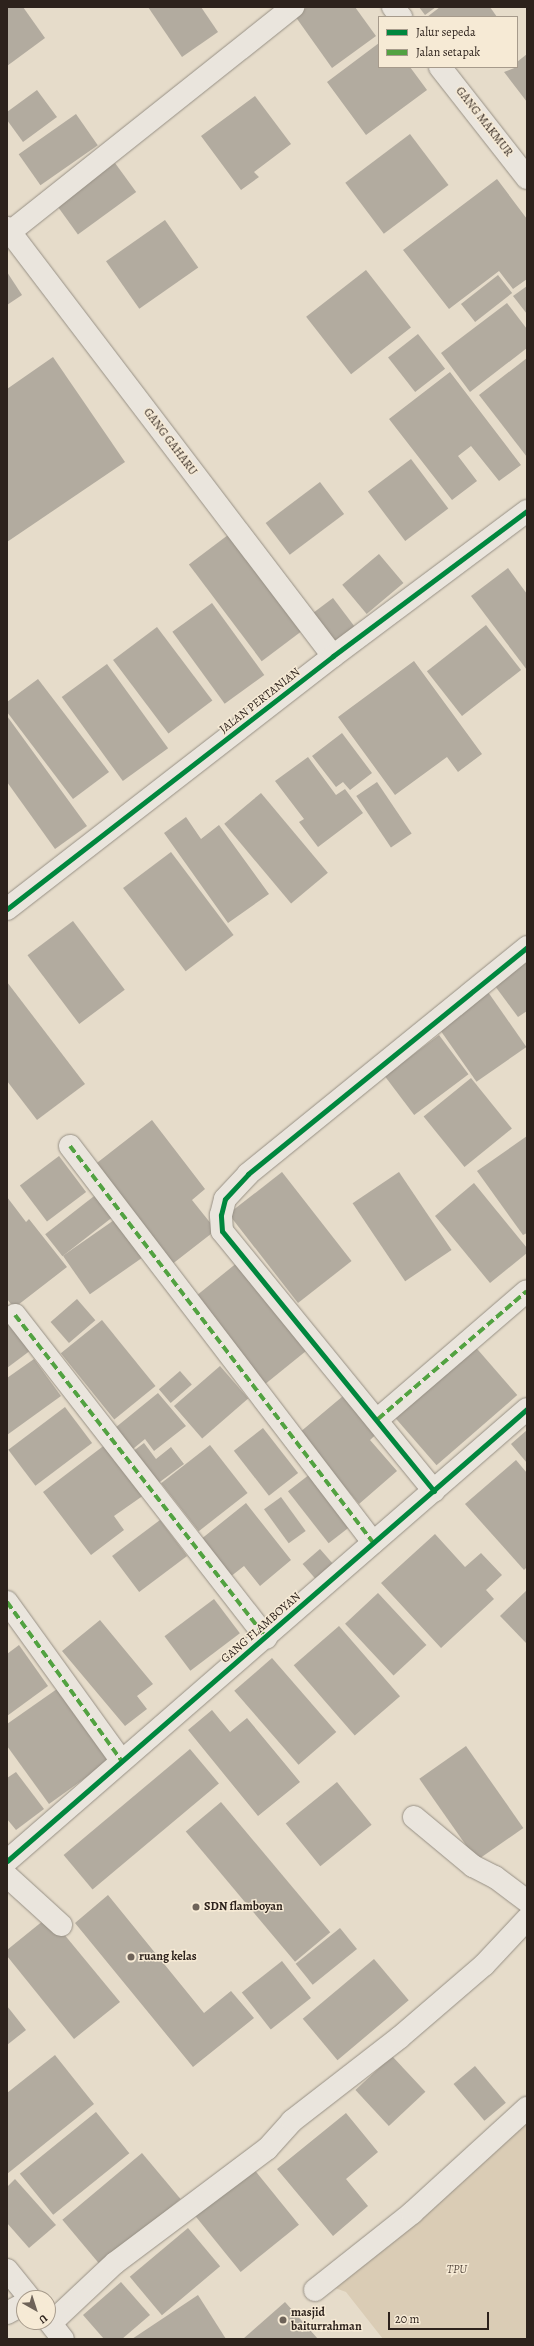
<!DOCTYPE html>
<style>
body{margin:0}
#map{position:relative;width:534px;height:2346px;overflow:hidden;background:#e6dcca;font-family:Alegreya,serif}
div>[style]{position:absolute}
[style*='--x']{left:calc(var(--x)*1px);top:calc(var(--y)*1px);width:calc(var(--w)*1px);rotate:calc(var(--a)*1deg)}
.green>*{inset:0;background:#daccb5}
.building>*{inset:0;background:#b2ab9f;transform-origin:0 0}
.roads{filter:drop-shadow(0 0 1px #979085) drop-shadow(0 0 1px #979085)}
.minor>*{height:22px;margin:-11px;padding:0 11px;transform-origin:11px;border-radius:11px;background:#eae5dd}
.quiet>*{height:4px;margin-top:-2px;transform-origin:0;background:repeating-linear-gradient(90deg,#52a241 0 8px,transparent 0 12px)}
.cycleway>*{height:5px;margin:-2.5px;padding:0 2.5px;transform-origin:2.5px;border-radius:2.5px;background:#00873e}
.dots>*{width:11px;height:11px;translate:-50% -50%;box-sizing:border-box;border:2px solid #f6ead5;border-radius:50%}
span{translate:-50% -50%;white-space:nowrap;text-align:center;line-height:1.15;-webkit-text-stroke:3px #f6ead5;paint-order:stroke}
.street-label{font-size:12px;color:#2d221c}
.poi-label{font-size:12px;color:#2d221c;font-weight:700}
.left{translate:0 -50%;text-align:left}
.park-label{font-size:12px;color:#56493e;font-style:italic}
.frame{position:absolute;inset:0;border:8px solid #2d221c;pointer-events:none}
.legend{position:absolute;left:378px;top:16px;width:140px;height:52px;box-sizing:border-box;background:#f6ead5;border:1px solid #a69a8b;margin:0;padding:5px 7px;list-style:none;font-size:12px;color:#2d221c}
.legend li{display:flex;align-items:center;gap:8px;height:20px}
.legend b{width:20px;border:1px solid #a69a8b}
.north{position:absolute;left:16px;top:2290px;width:40px;height:40px;box-sizing:border-box;background:#f6ead5;border:1px solid #a69a8b;border-radius:50%;rotate:141deg;font-size:11px;font-weight:700;line-height:16px;text-align:center;color:#2d221c}
.north::after{content:'';display:block;margin:auto;width:14px;height:18px;background:#6e6359;clip-path:polygon(50% 0,100% 100%,50% 72%,0 100%)}
.scale{position:absolute;left:388px;top:2312px;width:101px;height:18px;box-sizing:border-box;border:2px solid #2d221c;border-top:0;padding-left:5px;font-size:12px;line-height:14px;white-space:nowrap;color:#2d221c;-webkit-text-stroke:3px #f6ead5;paint-order:stroke}
</style>
<div id="map">
<div class="green">
<i style="clip-path:polygon(527px 2111px,527px 2339px,383px 2339px,346px 2292px,327px 2285px)"></i>
</div>
<div class="building">
<i style="clip-path:polygon(7px 7px,23px 7px,45px 38px,7px 66px)"></i>
<i style="clip-path:polygon(148px 7px,201px 7px,218px 32px,182px 57px)"></i>
<i style="clip-path:polygon(307px 7px,355px 7px,376px 36px,332px 68px,295px 16px)"></i>
<i style="clip-path:polygon(419px 7px,436px 7px,425px 15px)"></i>
<i style="clip-path:polygon(440px 7px,490px 7px,497px 17px,427px 17px)"></i>
<i style="clip-path:polygon(379px 43px,379px 67px,410px 67px,427px 90px,366px 135px,327px 82px)"></i>
<i style="clip-path:polygon(527px 54px,527px 102px,504px 72px,517px 67px,517px 62px)"></i>
<i style="clip-path:polygon(37px 90px,57px 117px,23px 142px,7px 120px,7px 112px)"></i>
<i style="clip-path:polygon(255px 96px,291px 144px,254px 172px,259px 177px,241px 190px,201px 136px)"></i>
<i style="left:76px;top:114px;width:38px;height:70px;rotate:55deg"></i>
<i style="left:410px;top:134px;width:64px;height:81px;rotate:53deg"></i>
<i style="left:115px;top:163px;width:36px;height:72px;rotate:54deg"></i>
<i style="clip-path:polygon(497px 179px,527px 219px,527px 279px,513px 289px,499px 271px,449px 309px,403px 250px)"></i>
<i style="left:165px;top:220px;width:58px;height:72px;rotate:55deg"></i>
<i style="left:366px;top:270px;width:73px;height:76px;rotate:52deg"></i>
<i style="clip-path:polygon(7px 272px,22px 295px,7px 305px)"></i>
<i style="left:498px;top:275px;width:23px;height:47px;rotate:52deg"></i>
<i style="clip-path:polygon(527px 286px,527px 314px,513px 296px)"></i>
<i style="clip-path:polygon(507px 303px,527px 329px,527px 348px,470px 392px,441px 353px)"></i>
<i style="left:418px;top:334px;width:44px;height:38px;rotate:52deg"></i>
<i style="clip-path:polygon(53px 357px,125px 462px,7px 542px,7px 389px)"></i>
<i style="clip-path:polygon(527px 358px,527px 457px,479px 395px)"></i>
<i style="clip-path:polygon(450px 372px,521px 465px,499px 481px,471px 446px,458px 456px,477px 481px,452px 500px,389px 419px)"></i>
<i style="left:411px;top:459px;width:62px;height:54px;rotate:53deg"></i>
<i style="left:320px;top:482px;width:40px;height:68px;rotate:53deg"></i>
<i style="left:232px;top:532px;width:121px;height:54px;rotate:53deg"></i>
<i style="left:379px;top:554px;width:38px;height:48px;rotate:50deg"></i>
<i style="clip-path:polygon(508px 568px,527px 594px,527px 670px,471px 596px)"></i>
<i style="left:333px;top:598px;width:38px;height:25px;rotate:53deg"></i>
<i style="left:212px;top:603px;width:89px;height:49px;rotate:54deg"></i>
<i style="left:486px;top:625px;width:57px;height:75px;rotate:52deg"></i>
<i style="left:157px;top:627px;width:92px;height:55px;rotate:53deg"></i>
<i style="clip-path:polygon(414px 661px,482px 754px,458px 772px,447px 757px,395px 795px,338px 717px)"></i>
<i style="left:107px;top:664px;width:104px;height:56px;rotate:54deg"></i>
<i style="clip-path:polygon(38px 679px,109px 772px,73px 799px,7px 712px,7px 702px)"></i>
<i style="clip-path:polygon(7px 716px,87px 826px,55px 849px,7px 782px)"></i>
<i style="clip-path:polygon(342px 733px,372px 773px,350px 790px,343px 782px,336px 787px,312px 756px)"></i>
<i style="clip-path:polygon(308px 757px,336px 795px,345px 789px,363px 813px,318px 847px,299px 822px,304px 819px,275px 781px)"></i>
<i style="left:377px;top:782px;width:62px;height:25px;rotate:56deg"></i>
<i style="left:261px;top:793px;width:104px;height:48px;rotate:50deg"></i>
<i style="clip-path:polygon(186px 817px,201px 839px,219px 825px,269px 894px,228px 923px,164px 833px)"></i>
<i style="left:171px;top:852px;width:104px;height:60px;rotate:53deg"></i>
<i style="left:73px;top:921px;width:86px;height:57px;rotate:53deg"></i>
<i style="clip-path:polygon(527px 962px,527px 1011px,518px 1017px,495px 986px)"></i>
<i style="clip-path:polygon(7px 982px,85px 1084px,37px 1120px,7px 1081px)"></i>
<i style="left:488px;top:992px;width:67px;height:61px;rotate:55deg"></i>
<i style="left:439px;top:1035px;width:49px;height:68px;rotate:53deg"></i>
<i style="left:471px;top:1078px;width:65px;height:61px;rotate:51deg"></i>
<i style="clip-path:polygon(152px 1120px,205px 1189px,192px 1200px,216px 1230px,171px 1265px,93px 1166px)"></i>
<i style="clip-path:polygon(527px 1136px,527px 1233px,523px 1235px,477px 1171px)"></i>
<i style="left:59px;top:1156px;width:45px;height:49px;rotate:53deg"></i>
<i style="left:282px;top:1172px;width:113px;height:68px;rotate:52deg"></i>
<i style="left:399px;top:1172px;width:94px;height:56px;rotate:56deg"></i>
<i style="clip-path:polygon(474px 1183px,527px 1248px,527px 1253px,490px 1283px,435px 1216px)"></i>
<i style="left:98px;top:1193px;width:28px;height:67px;rotate:52deg"></i>
<i style="clip-path:polygon(7px 1197px,26px 1222px,29px 1219px,67px 1267px,14px 1308px,7px 1299px)"></i>
<i style="left:117px;top:1218px;width:47px;height:66px;rotate:55deg"></i>
<i style="left:238px;top:1262px;width:112px;height:56px;rotate:51deg"></i>
<i style="left:77px;top:1299px;width:28px;height:35px;rotate:49deg"></i>
<i style="clip-path:polygon(7px 1319px,31px 1350px,7px 1368px)"></i>
<i style="left:102px;top:1320px;width:85px;height:53px;rotate:51deg"></i>
<i style="left:472px;top:1343px;width:69px;height:107px;rotate:49deg"></i>
<i style="clip-path:polygon(34px 1359px,61px 1396px,7px 1435px,7px 1378px)"></i>
<i style="left:220px;top:1366px;width:43px;height:61px;rotate:49deg"></i>
<i style="left:180px;top:1371px;width:18px;height:28px;rotate:49deg"></i>
<i style="clip-path:polygon(349px 1391px,382px 1429px,370px 1440px,397px 1471px,359px 1504px,299px 1433px)"></i>
<i style="clip-path:polygon(158px 1393px,186px 1426px,154px 1451px,145px 1439px,128px 1453px,110px 1432px)"></i>
<i style="left:65px;top:1407px;width:45px;height:71px;rotate:53deg"></i>
<i style="left:263px;top:1428px;width:57px;height:37px;rotate:52deg"></i>
<i style="clip-path:polygon(527px 1430px,527px 1463px,511px 1444px)"></i>
<i style="clip-path:polygon(144px 1443px,156px 1459px,171px 1447px,184px 1464px,153px 1487px,128px 1455px)"></i>
<i style="clip-path:polygon(106px 1444px,144px 1495px,114px 1516px,124px 1530px,91px 1555px,43px 1492px)"></i>
<i style="left:210px;top:1445px;width:61px;height:62px;rotate:52deg"></i>
<i style="clip-path:polygon(516px 1460px,527px 1473px,527px 1567px,524px 1570px,465px 1504px)"></i>
<i style="left:314px;top:1471px;width:66px;height:33px;rotate:52deg"></i>
<i style="left:281px;top:1497px;width:42px;height:21px;rotate:54deg"></i>
<i style="clip-path:polygon(246px 1503px,291px 1560px,260px 1586px,244px 1566px,230px 1577px,200px 1540px)"></i>
<i style="left:160px;top:1520px;width:45px;height:60px;rotate:53deg"></i>
<i style="clip-path:polygon(435px 1534px,465px 1567px,481px 1553px,502px 1575px,486px 1590px,494px 1599px,441px 1648px,381px 1583px)"></i>
<i style="left:320px;top:1549px;width:23px;height:23px;rotate:49deg"></i>
<i style="clip-path:polygon(527px 1590px,527px 1644px,500px 1616px)"></i>
<i style="left:378px;top:1593px;width:71px;height:45px;rotate:47deg"></i>
<i style="left:214px;top:1599px;width:43px;height:62px;rotate:53deg"></i>
<i style="clip-path:polygon(100px 1620px,153px 1684px,137px 1696px,147px 1709px,125px 1726px,62px 1651px)"></i>
<i style="left:339px;top:1626px;width:93px;height:60px;rotate:49deg"></i>
<i style="clip-path:polygon(19px 1645px,48px 1686px,7px 1716px,7px 1654px)"></i>
<i style="left:272px;top:1658px;width:98px;height:50px;rotate:49deg"></i>
<i style="clip-path:polygon(57px 1689px,109px 1761px,49px 1804px,7px 1746px,7px 1724px)"></i>
<i style="clip-path:polygon(212px 1710px,230px 1732px,247px 1718px,300px 1782px,258px 1816px,188px 1730px)"></i>
<i style="left:466px;top:1746px;width:100px;height:57px;rotate:55deg"></i>
<i style="left:190px;top:1749px;width:45px;height:165px;rotate:50deg"></i>
<i style="clip-path:polygon(16px 1772px,44px 1809px,16px 1830px,7px 1819px,7px 1778px)"></i>
<i style="left:337px;top:1782px;width:55px;height:66px;rotate:51deg"></i>
<i style="left:221px;top:1802px;width:170px;height:46px;rotate:50deg"></i>
<i style="clip-path:polygon(108px 1895px,204px 2013px,231px 1991px,254px 2018px,193px 2067px,75px 1923px)"></i>
<i style="clip-path:polygon(49px 1916px,120px 2002px,74px 2039px,7px 1956px,7px 1950px)"></i>
<i style="left:340px;top:1928px;width:27px;height:57px;rotate:51deg"></i>
<i style="left:374px;top:1959px;width:54px;height:93px;rotate:50deg"></i>
<i style="left:282px;top:1961px;width:47px;height:51px;rotate:52deg"></i>
<i style="clip-path:polygon(7px 2006px,26px 2030px,7px 2045px)"></i>
<i style="clip-path:polygon(55px 2055px,94px 2104px,7px 2174px,7px 2093px)"></i>
<i style="left:392px;top:2056px;width:49px;height:50px;rotate:47deg"></i>
<i style="left:475px;top:2066px;width:48px;height:28px;rotate:50deg"></i>
<i style="left:96px;top:2112px;width:53px;height:98px;rotate:51deg"></i>
<i style="clip-path:polygon(346px 2113px,378px 2152px,346px 2179px,368px 2206px,333px 2236px,277px 2169px)"></i>
<i style="left:142px;top:2153px;width:60px;height:104px;rotate:50deg"></i>
<i style="left:253px;top:2168px;width:73px;height:75px;rotate:51deg"></i>
<i style="clip-path:polygon(15px 2179px,56px 2225px,29px 2248px,7px 2223px,7px 2187px)"></i>
<i style="left:188px;top:2228px;width:50px;height:76px;rotate:50deg"></i>
<i style="clip-path:polygon(121px 2282px,150px 2315px,122px 2339px,104px 2339px,83px 2315px)"></i>
<i style="clip-path:polygon(198px 2295px,226px 2339px,132px 2339px)"></i>
<i style="clip-path:polygon(285px 2302px,318px 2339px,243px 2339px)"></i>
</div>
<div class="roads">
<div class="minor">
<i style="--x:393;--y:7;--w:13;--a:51"></i>
<i style="--x:440;--y:67;--w:141;--a:51.9"></i>
<i style="--x:7;--y:228;--w:538;--a:52.7"></i>
<i style="--x:10;--y:232;--w:362;--a:-38.5"></i>
<i style="--x:7;--y:909;--w:413;--a:-37.8"></i>
<i style="--x:333;--y:656;--w:242;--a:-36.8"></i>
<i style="--x:70;--y:1146;--w:499;--a:52.6"></i>
<i style="--x:15;--y:1315;--w:409;--a:52.1"></i>
<i style="--x:378;--y:1419;--w:196;--a:-40.7"></i>
<i style="--x:434;--y:1491;--w:335;--a:-129.2"></i>
<i style="--x:222;--y:1231;--w:16;--a:-94"></i>
<i style="--x:221;--y:1215;--w:16;--a:-76"></i>
<i style="--x:225;--y:1199;--w:34;--a:-47"></i>
<i style="--x:248;--y:1174;--w:360;--a:-39.1"></i>
<i style="--x:7;--y:1602;--w:195;--a:54.2"></i>
<i style="--x:414;--y:1817;--w:77;--a:39.7"></i>
<i style="--x:473;--y:1866;--w:25;--a:27"></i>
<i style="--x:495;--y:1877;--w:40;--a:37"></i>
<i style="--x:7;--y:1861;--w:689;--a:-41"></i>
<i style="--x:7;--y:1876;--w:73;--a:42.2"></i>
<i style="--x:7;--y:2270;--w:36;--a:51"></i>
<i style="--x:315;--y:2290;--w:124;--a:-38.4"></i>
<i style="--x:412;--y:2213;--w:156;--a:-42.4"></i>
<i style="--x:7;--y:2313;--w:19;--a:-28"></i>
<i style="--x:48;--y:2320;--w:24;--a:52"></i>
<i style="--x:51;--y:2323;--w:88;--a:-43.2"></i>
<i style="--x:115;--y:2263;--w:190;--a:-36.9"></i>
<i style="--x:267;--y:2149;--w:38;--a:-48"></i>
<i style="--x:292;--y:2121;--w:135;--a:-37.8"></i>
<i style="--x:399;--y:2038;--w:112;--a:-40.7"></i>
<i style="--x:484;--y:1965;--w:63;--a:-46.9"></i>
</div>
</div>
<div class="quiet">
<i style="--x:70;--y:1146;--w:499;--a:52.6"></i>
<i style="--x:15;--y:1315;--w:409;--a:52.1"></i>
<i style="--x:378;--y:1419;--w:196;--a:-40.7"></i>
<i style="--x:7;--y:1602;--w:195;--a:54.2"></i>
</div>
<div class="cycleway">
<i style="--x:7;--y:909;--w:413;--a:-37.8"></i>
<i style="--x:333;--y:656;--w:242;--a:-36.8"></i>
<i style="--x:434;--y:1491;--w:335;--a:-129.2"></i>
<i style="--x:222;--y:1231;--w:16;--a:-94"></i>
<i style="--x:221;--y:1215;--w:16;--a:-76"></i>
<i style="--x:225;--y:1199;--w:34;--a:-47"></i>
<i style="--x:248;--y:1174;--w:360;--a:-39.1"></i>
<i style="--x:7;--y:1861;--w:689;--a:-41"></i>
</div>
<div class="dots">
<i style="left:196px;top:1907px;background:#6e6359"></i>
<i style="left:131px;top:1957px;background:#6e6359"></i>
<i style="left:283px;top:2320px;background:#6e6359"></i>
</div>
<div class="street-label">
<span style="left:484px;top:122px;rotate:52deg">GANG MAKMUR</span>
<span style="left:170px;top:442px;rotate:53deg">GANG GAHARU</span>
<span style="left:260px;top:701px;rotate:-38deg">JALAN PERTANIAN</span>
<span style="left:261px;top:1628px;rotate:-41deg">GANG FLAMBOYAN</span>
</div>
<div class="poi-label">
<span class="left" style="left:204px;top:1907px">SDN flamboyan</span>
<span class="left" style="left:139px;top:1957px">ruang kelas</span>
<span class="left" style="left:291px;top:2320px">masjid<br>baiturrahman</span>
</div>
<div class="park-label">
<span style="left:457px;top:2270px">TPU</span>
</div>
<div class="frame"></div>
<ul class="legend">
<li><b style="height:5px;background:#00873e"></b>Jalur sepeda</li>
<li><b style="height:5px;background:#52a241"></b>Jalan setapak</li>
</ul>
<div class="north">U</div>
<div class="scale">20 m</div>
</div>
